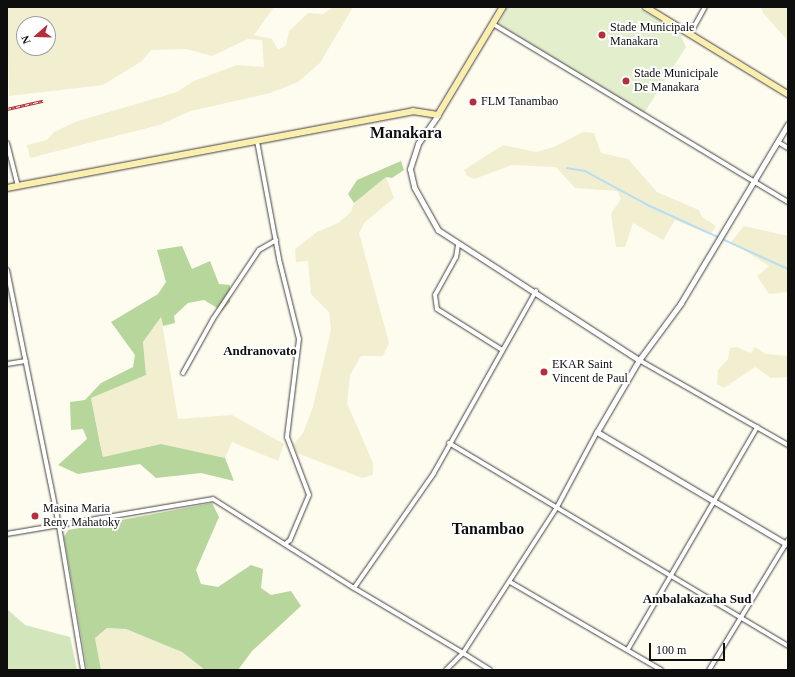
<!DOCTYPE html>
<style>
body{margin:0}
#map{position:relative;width:795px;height:677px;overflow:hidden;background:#fefbef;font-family:"Times New Roman",serif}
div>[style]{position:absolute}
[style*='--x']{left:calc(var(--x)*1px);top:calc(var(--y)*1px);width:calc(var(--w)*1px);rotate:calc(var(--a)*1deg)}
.farmland>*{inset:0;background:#f2efd1}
.green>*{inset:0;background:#d3e6bb}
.forest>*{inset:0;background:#b7d69b}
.pitch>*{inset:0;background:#e3eecc}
.stream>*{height:1.5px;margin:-0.75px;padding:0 0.75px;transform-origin:0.75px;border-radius:0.75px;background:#b7def2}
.roads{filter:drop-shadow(0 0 1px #414141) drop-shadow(0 0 1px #414141)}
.minor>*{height:4px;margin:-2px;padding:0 2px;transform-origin:2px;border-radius:2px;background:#fff}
.tertiary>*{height:5px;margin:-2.5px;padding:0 2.5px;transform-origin:2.5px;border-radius:2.5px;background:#fff}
.secondary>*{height:5.5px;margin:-2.75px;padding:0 2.75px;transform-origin:2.75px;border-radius:2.75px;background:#faefae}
.rail>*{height:3px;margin-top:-1.5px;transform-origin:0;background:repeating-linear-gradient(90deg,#fff 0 4.5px,#b52e39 0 9px);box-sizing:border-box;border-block:1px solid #b52e39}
.dots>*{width:11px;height:11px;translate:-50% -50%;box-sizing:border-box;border:2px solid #fff;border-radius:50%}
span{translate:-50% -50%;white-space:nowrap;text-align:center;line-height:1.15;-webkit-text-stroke:4px #fff;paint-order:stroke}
.poi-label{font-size:12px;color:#0e0e0e}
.left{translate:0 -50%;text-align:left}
.neighbourhood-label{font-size:13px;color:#0e0e0e;font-weight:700}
.district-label{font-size:16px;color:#0e0e0e;font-weight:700}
.frame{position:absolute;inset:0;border:8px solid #0e0e0e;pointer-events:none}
.north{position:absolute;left:16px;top:16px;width:40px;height:40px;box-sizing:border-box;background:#fff;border:1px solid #9f9f9f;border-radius:50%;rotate:250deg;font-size:11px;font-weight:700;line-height:16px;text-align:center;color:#0e0e0e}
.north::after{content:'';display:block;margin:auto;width:14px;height:18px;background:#b52e39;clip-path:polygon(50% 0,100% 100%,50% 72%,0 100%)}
.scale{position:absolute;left:649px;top:643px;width:76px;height:18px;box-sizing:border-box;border:2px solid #0e0e0e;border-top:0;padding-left:5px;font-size:12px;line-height:14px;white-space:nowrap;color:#0e0e0e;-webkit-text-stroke:3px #fff;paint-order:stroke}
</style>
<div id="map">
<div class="farmland">
<i style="clip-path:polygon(evenodd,7px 7px,274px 7px,254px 35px,272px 39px,278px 50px,286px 45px,289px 31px,308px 13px,323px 14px,333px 7px,353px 7px,320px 63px,298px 82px,270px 93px,191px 111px,159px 125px,30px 158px,27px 145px,47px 140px,54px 132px,75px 122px,177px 92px,194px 81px,237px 65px,264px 67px,262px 40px,248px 39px,212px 56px,186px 49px,151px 50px,142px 61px,103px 85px,9px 96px,7px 7px,24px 24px,48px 24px,48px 48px,24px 48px,24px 24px)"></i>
<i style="clip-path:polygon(761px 7px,788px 7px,788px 41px,763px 13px)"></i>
<i style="clip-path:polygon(583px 132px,594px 133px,601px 153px,628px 159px,657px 192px,699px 210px,702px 217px,716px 226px,710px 235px,675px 220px,663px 240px,633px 223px,625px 247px,616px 247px,611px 214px,621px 199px,617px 191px,575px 188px,556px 167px,512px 165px,474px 179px,467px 176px,464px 170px,503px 145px,536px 152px,554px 147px)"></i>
<i style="clip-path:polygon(386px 177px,394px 198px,365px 222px,359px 233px,389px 343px,383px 356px,361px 356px,350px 375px,347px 403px,373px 463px,373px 475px,362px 478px,297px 453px,293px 445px,303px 433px,313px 407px,331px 330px,329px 312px,311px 294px,308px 261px,296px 262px,295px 249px,317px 232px,338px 223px,351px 212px,354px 203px)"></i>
<i style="clip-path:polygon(744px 226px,788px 236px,788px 292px,769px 294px,757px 276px,769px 266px,731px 242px)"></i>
<i style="clip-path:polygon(161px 317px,178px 419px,232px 415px,284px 444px,278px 461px,232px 442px,225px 458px,161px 444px,103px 457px,91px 398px,146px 375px,143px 342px)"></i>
<i style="clip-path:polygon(737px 347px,751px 353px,755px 347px,766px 354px,788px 356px,788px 377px,771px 378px,755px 367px,724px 388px,717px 384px,718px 370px,728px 359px,730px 348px)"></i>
<i style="clip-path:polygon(107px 628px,126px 629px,182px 652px,205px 670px,101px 670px,95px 638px)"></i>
</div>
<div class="green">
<i style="clip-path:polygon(7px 609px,25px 625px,70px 637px,77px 670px,7px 670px)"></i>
</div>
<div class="forest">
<i style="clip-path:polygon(401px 161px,404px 170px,392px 178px,386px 177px,354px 203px,348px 194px,357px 180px)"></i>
<i style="clip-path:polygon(182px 246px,192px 269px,210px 261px,219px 284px,230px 285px,230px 302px,222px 311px,204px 300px,188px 303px,174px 316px,175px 323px,163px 326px,161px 317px,143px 342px,146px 375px,91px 398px,100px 444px,103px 457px,161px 444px,225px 458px,234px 481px,201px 473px,156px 478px,140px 464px,78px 474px,58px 465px,87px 439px,83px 429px,71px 430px,70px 402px,85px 400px,101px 383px,133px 367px,135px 355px,111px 322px,158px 294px,166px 282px,157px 250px)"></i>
<i style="clip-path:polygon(212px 503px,219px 517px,196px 570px,201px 584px,218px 587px,251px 565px,263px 569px,261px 588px,271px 595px,291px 591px,301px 606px,252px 651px,238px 670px,205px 670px,182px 652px,126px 629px,107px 628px,95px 638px,101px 670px,87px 670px,64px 537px,68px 530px)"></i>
</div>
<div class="pitch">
<i style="clip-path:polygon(508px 7px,637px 7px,679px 32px,686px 47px,642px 116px,499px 24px)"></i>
</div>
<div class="stream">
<i style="--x:567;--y:168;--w:18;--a:9"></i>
<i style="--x:585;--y:171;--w:74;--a:28.3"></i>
<i style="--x:650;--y:206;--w:152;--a:24.5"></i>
</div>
<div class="roads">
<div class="minor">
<i style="--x:493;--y:24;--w:345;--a:31.1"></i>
<i style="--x:690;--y:34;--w:31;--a:-61"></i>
<i style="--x:257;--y:141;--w:120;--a:79.4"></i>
<i style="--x:279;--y:259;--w:82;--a:76"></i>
<i style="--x:299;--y:339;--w:99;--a:97"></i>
<i style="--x:287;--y:437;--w:62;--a:69.2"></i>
<i style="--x:309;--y:495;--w:49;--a:112.9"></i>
<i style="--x:290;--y:540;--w:6;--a:141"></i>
<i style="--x:778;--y:142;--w:12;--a:31"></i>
<i style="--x:7;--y:143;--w:44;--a:75.7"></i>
<i style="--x:458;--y:245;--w:12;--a:99"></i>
<i style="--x:456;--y:257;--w:43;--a:118.9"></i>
<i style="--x:435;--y:295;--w:14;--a:82"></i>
<i style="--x:437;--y:309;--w:77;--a:32.2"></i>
<i style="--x:7;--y:270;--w:261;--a:78.5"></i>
<i style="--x:59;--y:526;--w:146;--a:80.5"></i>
<i style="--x:536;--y:291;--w:209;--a:119.3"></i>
<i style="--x:434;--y:473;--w:140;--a:124.8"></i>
<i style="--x:354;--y:588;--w:127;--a:30.8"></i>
<i style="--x:463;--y:653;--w:174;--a:-57.2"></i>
<i style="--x:557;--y:507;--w:85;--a:-61.9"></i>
<i style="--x:639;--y:360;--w:172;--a:29.7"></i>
<i style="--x:7;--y:364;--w:19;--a:-9"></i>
<i style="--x:183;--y:373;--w:62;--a:-60.9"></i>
<i style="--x:213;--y:319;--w:83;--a:-56.3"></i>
<i style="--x:259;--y:250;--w:20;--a:-30"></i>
<i style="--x:449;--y:443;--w:395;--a:30.9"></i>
<i style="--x:7;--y:534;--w:209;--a:-9.6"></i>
<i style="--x:213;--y:499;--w:167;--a:32.3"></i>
<i style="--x:510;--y:582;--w:175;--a:30.2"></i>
<i style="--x:628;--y:649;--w:257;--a:-59.8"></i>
<i style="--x:446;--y:670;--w:24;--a:-45"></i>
<i style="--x:463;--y:653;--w:32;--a:32"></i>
<i style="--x:709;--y:670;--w:152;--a:-58.7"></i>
</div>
<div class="tertiary">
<i style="--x:438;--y:115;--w:35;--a:125"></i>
<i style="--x:418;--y:144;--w:26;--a:108"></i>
<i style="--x:410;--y:169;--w:18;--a:77"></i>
<i style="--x:414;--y:187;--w:49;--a:60.8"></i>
<i style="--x:438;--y:230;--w:239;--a:32.9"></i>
<i style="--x:788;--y:124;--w:209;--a:120.9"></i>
<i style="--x:681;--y:303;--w:71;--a:126.4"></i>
<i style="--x:639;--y:360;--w:83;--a:120.3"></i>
<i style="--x:597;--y:432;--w:222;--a:30.6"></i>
</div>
<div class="secondary">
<i style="--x:646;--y:7;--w:167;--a:31.5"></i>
<i style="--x:7;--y:188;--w:413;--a:-10.7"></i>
<i style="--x:413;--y:111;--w:25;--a:9"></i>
<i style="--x:438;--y:115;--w:126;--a:-59"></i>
</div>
</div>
<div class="rail">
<i style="--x:7;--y:109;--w:37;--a:-13"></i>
</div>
<div class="dots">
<i style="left:602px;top:35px;background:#b52e39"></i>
<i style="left:626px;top:81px;background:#b52e39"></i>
<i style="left:473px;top:102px;background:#b52e39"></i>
<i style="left:544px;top:372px;background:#b52e39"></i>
<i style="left:35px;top:516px;background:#b52e39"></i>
</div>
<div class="poi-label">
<span class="left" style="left:610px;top:35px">Stade Municipale<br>Manakara</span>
<span class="left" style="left:634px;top:81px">Stade Municipale<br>De Manakara</span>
<span class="left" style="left:481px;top:102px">FLM Tanambao</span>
<span class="left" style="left:552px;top:372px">EKAR Saint<br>Vincent de Paul</span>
<span class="left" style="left:43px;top:516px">Masina Maria<br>Reny Mahatoky</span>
</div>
<div class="neighbourhood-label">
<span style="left:260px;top:351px">Andranovato</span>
<span style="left:697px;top:599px">Ambalakazaha Sud</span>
</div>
<div class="district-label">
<span style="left:406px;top:133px">Manakara</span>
<span style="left:488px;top:529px">Tanambao</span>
</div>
<div class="frame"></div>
<div class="north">N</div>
<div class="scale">100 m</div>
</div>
